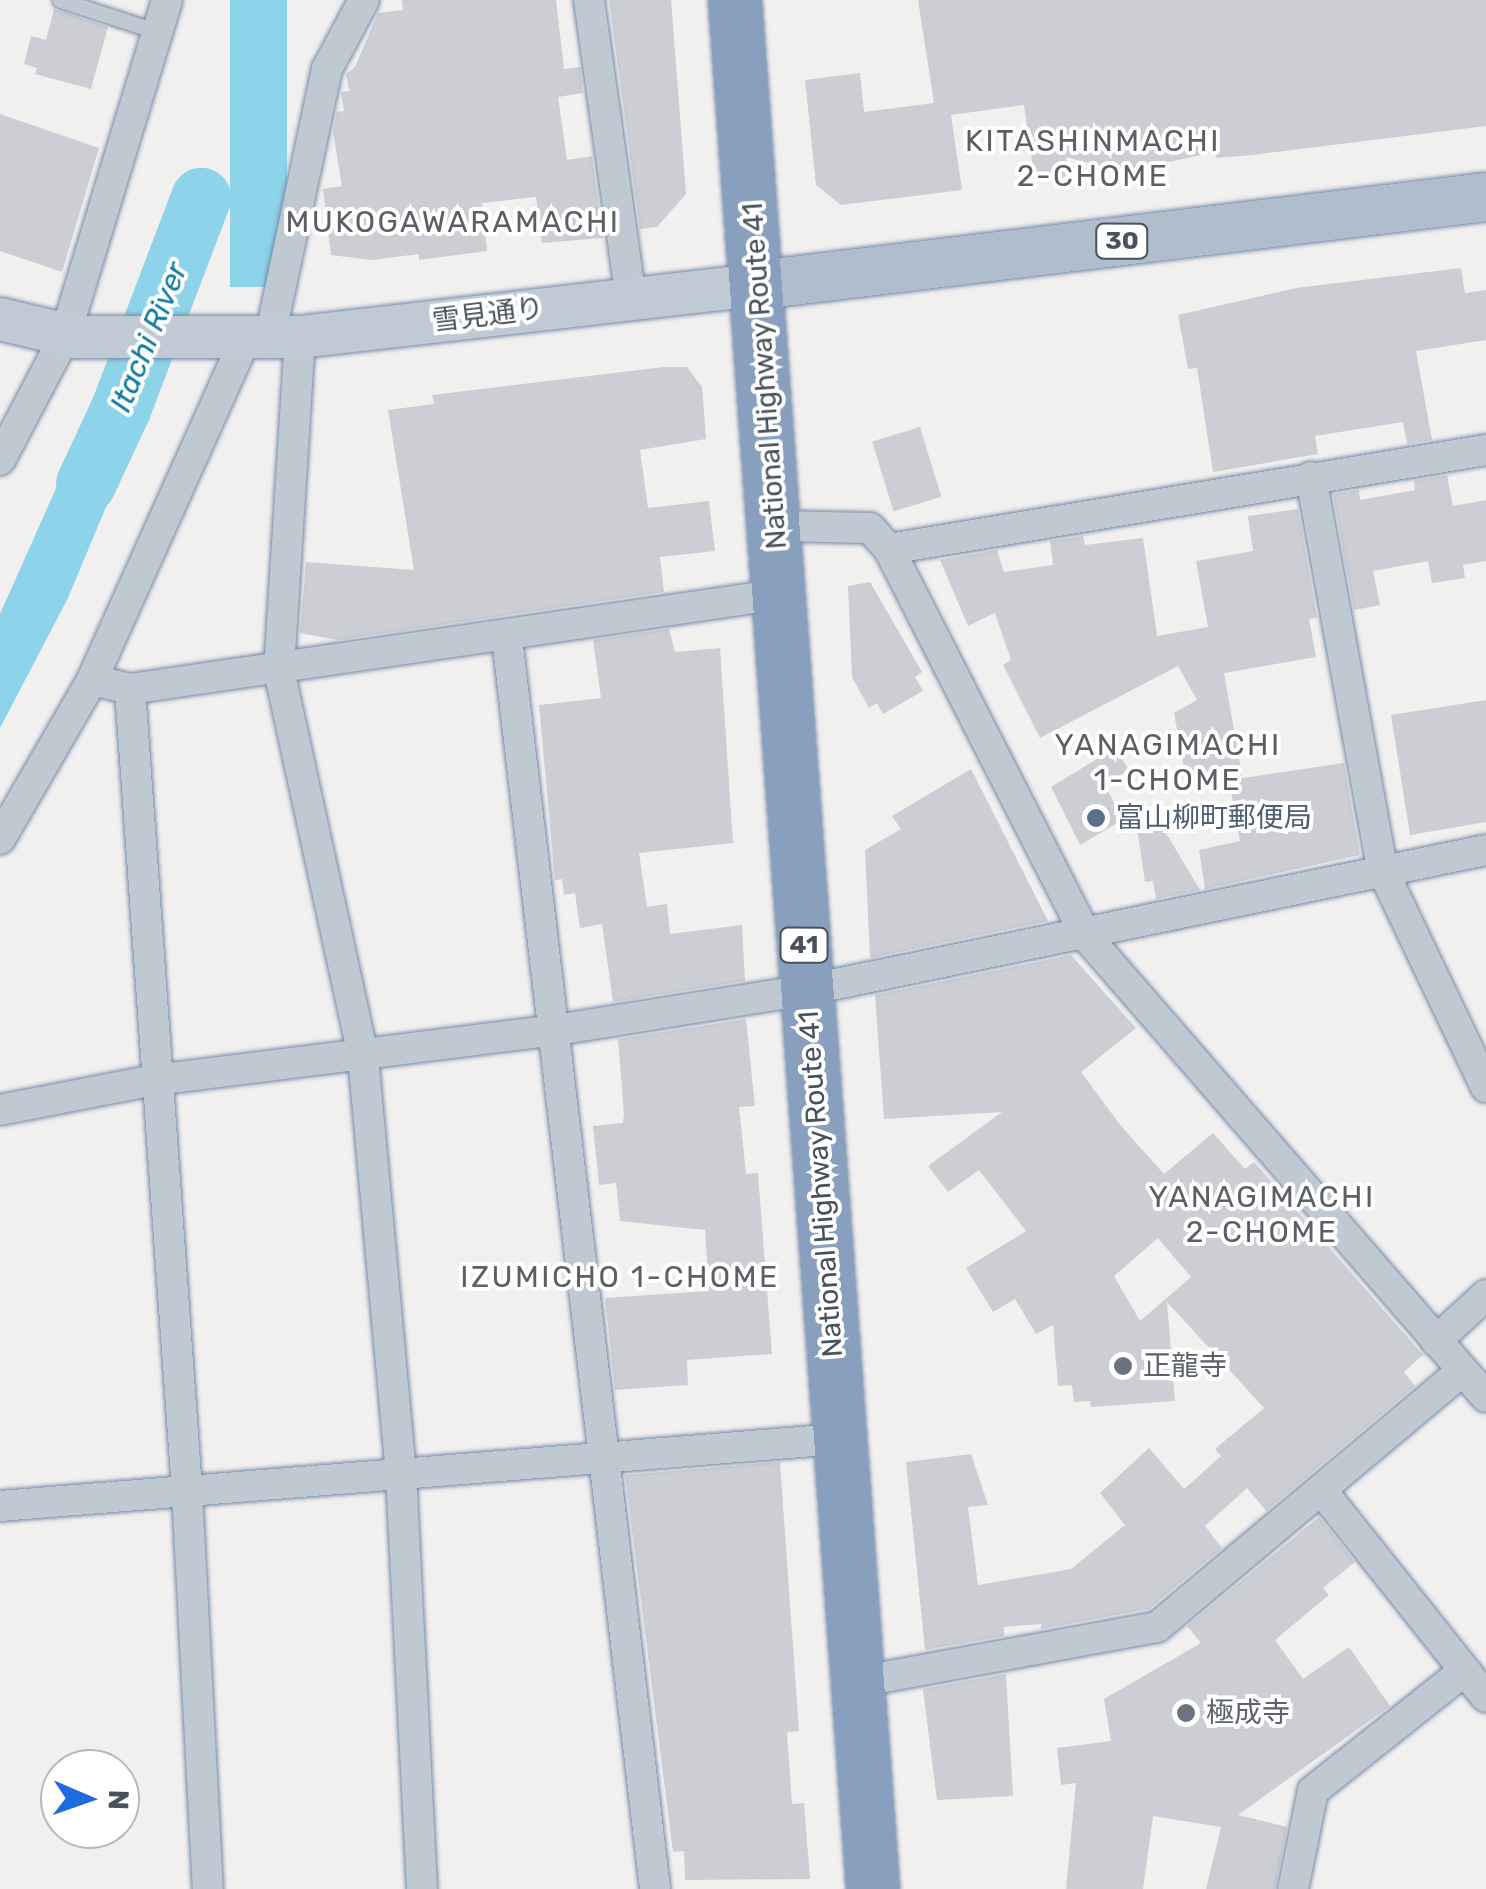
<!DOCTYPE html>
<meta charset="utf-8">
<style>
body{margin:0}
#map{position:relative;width:1486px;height:1889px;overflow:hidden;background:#f2efef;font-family:Rubik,"Noto Sans JP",sans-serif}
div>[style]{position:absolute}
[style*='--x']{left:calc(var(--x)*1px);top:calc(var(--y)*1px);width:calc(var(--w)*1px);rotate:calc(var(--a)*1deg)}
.water>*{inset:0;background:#8dd3ea;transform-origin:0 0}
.river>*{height:60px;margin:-30px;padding:0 30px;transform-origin:30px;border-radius:30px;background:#8dd3ea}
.building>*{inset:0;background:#ccced4;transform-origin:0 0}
.roads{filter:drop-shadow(0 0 2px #738ba8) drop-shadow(0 0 2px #738ba8)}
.lane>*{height:15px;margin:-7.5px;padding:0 7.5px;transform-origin:7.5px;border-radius:7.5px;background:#c0c9d1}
.street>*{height:30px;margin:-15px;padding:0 15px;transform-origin:15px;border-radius:15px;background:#c0c9d1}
.secondary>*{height:42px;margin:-21px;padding:0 21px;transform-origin:21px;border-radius:21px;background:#c0cad5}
.primary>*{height:48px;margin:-24px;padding:0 24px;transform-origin:24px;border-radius:24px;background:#afbdcd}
.highway>*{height:52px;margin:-26px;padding:0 26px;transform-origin:26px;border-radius:26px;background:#88a0bd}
.dots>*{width:28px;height:28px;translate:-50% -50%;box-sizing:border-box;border:5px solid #fff;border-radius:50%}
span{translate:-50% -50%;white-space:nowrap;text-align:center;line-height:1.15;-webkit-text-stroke:8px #fff;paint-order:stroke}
.shield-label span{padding:2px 8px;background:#fff;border:2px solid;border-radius:8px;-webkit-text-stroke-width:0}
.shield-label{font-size:25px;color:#48525c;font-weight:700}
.street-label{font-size:28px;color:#48525c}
.service-label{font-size:28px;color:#4e5e75}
.left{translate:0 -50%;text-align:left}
.worship-label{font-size:28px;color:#5b616d}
.neighbourhood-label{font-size:30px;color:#5c5f64;letter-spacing:2.5px}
.water-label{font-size:30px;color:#107ca0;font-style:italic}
.north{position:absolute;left:40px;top:1749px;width:100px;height:100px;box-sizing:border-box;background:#fff;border:2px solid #b6babe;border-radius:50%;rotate:92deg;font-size:28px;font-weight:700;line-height:40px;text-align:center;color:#48525c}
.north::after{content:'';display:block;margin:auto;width:35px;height:45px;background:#1e6bdd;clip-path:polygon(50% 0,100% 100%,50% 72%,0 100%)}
</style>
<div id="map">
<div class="water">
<i style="left:230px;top:0;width:57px;height:287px"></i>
<i style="clip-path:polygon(91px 410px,146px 411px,68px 598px,0 728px,0 614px)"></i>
</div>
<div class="river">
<i style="--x:86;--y:484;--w:83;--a:-65"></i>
<i style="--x:121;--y:409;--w:226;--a:-69.2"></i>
</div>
<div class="building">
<i style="clip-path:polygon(402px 0,556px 0,564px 69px,580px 67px,583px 93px,558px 97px,567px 160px,592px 156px,603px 238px,542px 243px,536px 197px,482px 203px,487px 251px,419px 260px,419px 254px,372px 260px,331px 255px,323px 189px,342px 186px,333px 132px,337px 112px,344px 111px,341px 92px,349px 91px,346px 74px,355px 67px,378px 13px,403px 10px)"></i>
<i style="clip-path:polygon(609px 0,671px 0,686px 194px,657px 227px,640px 229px)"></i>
<i style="clip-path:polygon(918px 0,1486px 0,1486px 126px,1252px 155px,1216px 158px,1215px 152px,1123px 172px,1066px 157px,1069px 176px,1035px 181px,1024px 105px,951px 115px,962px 190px,841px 205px,816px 185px,805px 80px,860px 73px,864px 112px,934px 103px)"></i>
<i style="clip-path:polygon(54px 9px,108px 27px,91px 89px,35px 74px,37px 68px,24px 64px,31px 36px,46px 40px)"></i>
<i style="clip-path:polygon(0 114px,99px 148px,62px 272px,0 251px)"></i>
<i style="clip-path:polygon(1461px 268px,1465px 293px,1486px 290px,1486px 340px,1416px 351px,1432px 440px,1407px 444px,1403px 422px,1315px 436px,1318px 454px,1213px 472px,1197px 368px,1188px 369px,1178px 315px,1296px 288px)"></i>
<i style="clip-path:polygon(664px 367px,687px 367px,702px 387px,706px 439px,640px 450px,648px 508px,709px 501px,715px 551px,660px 557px,664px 592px,338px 640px,300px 633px,306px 562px,414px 570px,388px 410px,434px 404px,432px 395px)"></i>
<i style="left:920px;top:427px;width:73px;height:50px;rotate:73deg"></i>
<i style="clip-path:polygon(1447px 475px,1453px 506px,1486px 500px,1486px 561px,1463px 565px,1465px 578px,1432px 583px,1428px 561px,1373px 571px,1380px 605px,1354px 610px,1333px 494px,1359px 490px,1360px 500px,1415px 490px,1414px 481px)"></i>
<i style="clip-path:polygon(1298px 509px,1317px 618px,1309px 619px,1316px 657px,1224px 673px,1242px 775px,1187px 785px,1174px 713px,1197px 700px,1178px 666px,1040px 738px,1003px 665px,1011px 660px,995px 613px,968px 626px,940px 560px,997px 550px,1004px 572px,1053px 565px,1050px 541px,1083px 536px,1085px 545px,1143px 538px,1157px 636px,1208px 627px,1196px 561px,1253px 551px,1248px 516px)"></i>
<i style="clip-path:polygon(870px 582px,922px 672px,915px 677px,923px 691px,883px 714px,877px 703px,869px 708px,852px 677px,848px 586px)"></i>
<i style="clip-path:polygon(669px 629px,675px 652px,720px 648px,733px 843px,639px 853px,647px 907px,667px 904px,670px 934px,742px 925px,745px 981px,613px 1002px,602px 924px,580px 928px,575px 893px,564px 895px,562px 879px,555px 880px,539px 705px,601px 698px,593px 640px)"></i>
<i style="clip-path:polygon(1486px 700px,1486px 822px,1410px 835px,1391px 715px)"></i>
<i style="clip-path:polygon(1115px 748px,1129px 770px,1104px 785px,1124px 819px,1080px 845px,1051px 787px)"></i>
<i style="clip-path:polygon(1344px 763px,1360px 855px,1205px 889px,1199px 850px,1240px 841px,1229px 780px)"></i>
<i style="clip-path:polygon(971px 769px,1048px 921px,870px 958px,865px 850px,901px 829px,892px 816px)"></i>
<i style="clip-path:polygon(1157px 818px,1200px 890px,1156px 899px,1153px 881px,1145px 882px,1136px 821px)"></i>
<i style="clip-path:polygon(evenodd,1071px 955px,1136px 1028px,1081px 1072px,1121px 1126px,1164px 1174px,1213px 1133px,1245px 1169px,1254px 1162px,1423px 1355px,1404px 1372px,1415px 1386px,1266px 1511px,1247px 1488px,1205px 1526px,1222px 1548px,1149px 1609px,1041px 1629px,1041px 1624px,1004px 1627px,1004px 1636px,925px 1650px,906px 1462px,971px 1454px,988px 1505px,968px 1507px,978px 1585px,1071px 1569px,1125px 1525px,1100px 1493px,1149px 1448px,1184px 1489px,1221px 1456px,1215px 1449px,1264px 1408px,1167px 1302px,1175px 1401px,1091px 1407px,1090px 1401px,1074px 1402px,1072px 1385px,1058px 1386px,1053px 1325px,1036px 1334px,1015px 1299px,993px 1312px,966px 1268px,1026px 1231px,979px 1170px,948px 1192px,928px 1166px,1002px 1112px,884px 1119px,875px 995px,1071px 955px,1158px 1238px,1191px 1277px,1140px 1321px,1114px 1276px,1158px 1238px)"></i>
<i style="clip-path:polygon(746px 1019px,755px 1106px,739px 1107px,746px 1174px,758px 1173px,772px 1354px,687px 1360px,688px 1385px,615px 1390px,605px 1298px,709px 1291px,705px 1230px,620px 1221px,616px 1183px,599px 1185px,593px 1126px,623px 1123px,624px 1114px,618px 1039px)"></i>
<i style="clip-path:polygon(780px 1462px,799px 1731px,787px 1732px,792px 1804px,804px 1803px,810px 1879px,685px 1880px,684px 1851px,673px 1852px,625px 1475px)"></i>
<i style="clip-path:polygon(1319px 1517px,1355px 1562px,1323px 1588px,1329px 1595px,1275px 1640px,1303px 1679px,1349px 1647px,1390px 1706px,1238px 1815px,1287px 1827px,1275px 1889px,1206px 1889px,1221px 1827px,1153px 1816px,1143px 1889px,1066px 1889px,1076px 1783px,1061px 1785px,1057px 1748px,1111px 1741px,1104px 1699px,1201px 1643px,1187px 1626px)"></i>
<i style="clip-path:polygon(1006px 1674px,1013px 1796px,937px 1800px,923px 1689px)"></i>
</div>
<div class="roads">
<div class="lane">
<i style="--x:60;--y:0;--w:101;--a:17.9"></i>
</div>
<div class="street">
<i style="--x:589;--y:0;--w:301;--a:82"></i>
<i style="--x:270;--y:337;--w:274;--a:-78"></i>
<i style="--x:327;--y:69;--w:78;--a:-61.8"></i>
<i style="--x:300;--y:337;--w:334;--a:93.6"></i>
<i style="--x:279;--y:670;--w:395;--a:77.7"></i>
<i style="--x:363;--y:1056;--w:420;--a:84.8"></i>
<i style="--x:401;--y:1474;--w:416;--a:87.1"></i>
<i style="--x:0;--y:460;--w:140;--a:-62.3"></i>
<i style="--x:65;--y:336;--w:351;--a:-73.1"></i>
<i style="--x:1311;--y:477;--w:398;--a:79.7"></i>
<i style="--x:1382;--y:869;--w:242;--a:64.5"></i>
<i style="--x:777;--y:526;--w:93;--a:1.2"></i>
<i style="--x:870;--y:528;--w:28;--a:48"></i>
<i style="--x:889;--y:549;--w:434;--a:63"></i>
<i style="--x:1086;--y:936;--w:610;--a:49.05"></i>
<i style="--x:889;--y:549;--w:605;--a:-9.42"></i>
<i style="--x:507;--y:638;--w:1260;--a:83.25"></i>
<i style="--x:92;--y:680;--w:39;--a:13"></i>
<i style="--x:130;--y:689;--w:658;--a:-8.3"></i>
<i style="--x:130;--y:689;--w:804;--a:85.93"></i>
<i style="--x:187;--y:1491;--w:399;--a:87"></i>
<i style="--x:0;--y:839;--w:184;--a:-59.9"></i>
<i style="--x:92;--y:680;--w:375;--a:-65.8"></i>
<i style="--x:0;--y:1110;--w:158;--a:-11"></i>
<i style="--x:155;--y:1080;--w:404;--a:-7.1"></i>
<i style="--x:556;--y:1030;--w:254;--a:-9.1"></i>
<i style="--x:807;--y:990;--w:693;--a:-11.65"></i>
<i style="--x:1436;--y:1341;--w:68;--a:-42.6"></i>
<i style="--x:1322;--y:1491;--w:263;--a:51.5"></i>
<i style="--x:0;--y:1506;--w:842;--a:-4.57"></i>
<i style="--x:857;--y:1682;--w:305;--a:-10.4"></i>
<i style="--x:1157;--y:1627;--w:398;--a:-40"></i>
<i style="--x:1293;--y:1889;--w:100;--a:-78.5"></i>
<i style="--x:1313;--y:1791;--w:194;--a:-38.5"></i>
</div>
<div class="secondary">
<i style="--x:0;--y:319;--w:78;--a:13.3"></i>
<i style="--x:76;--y:337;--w:224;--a:0"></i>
<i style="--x:300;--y:337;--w:462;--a:-6.5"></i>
</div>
<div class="primary">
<i style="--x:759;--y:285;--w:732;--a:-6.9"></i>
</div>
<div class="highway">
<i style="--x:735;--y:0;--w:1894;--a:85.82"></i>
</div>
</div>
<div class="dots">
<i style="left:1096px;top:818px;background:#5c6f8a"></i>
<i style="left:1123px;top:1366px;background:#6b7280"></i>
<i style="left:1186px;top:1713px;background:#6b7280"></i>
</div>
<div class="shield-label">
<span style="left:1122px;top:241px">30</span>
<span style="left:804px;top:945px">41</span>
</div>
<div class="street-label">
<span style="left:488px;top:315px;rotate:-7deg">雪見通り</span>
<span style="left:765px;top:376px;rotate:-94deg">National Highway Route 41</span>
<span style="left:821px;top:1184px;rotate:-94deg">National Highway Route 41</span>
</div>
<div class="service-label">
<span class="left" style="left:1116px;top:818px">富山柳町郵便局</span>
</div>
<div class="worship-label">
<span class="left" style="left:1143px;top:1366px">正龍寺</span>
<span class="left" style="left:1206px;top:1713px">極成寺</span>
</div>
<div class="neighbourhood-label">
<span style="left:1093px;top:158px">KITASHINMACHI<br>2-CHOME</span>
<span style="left:453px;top:222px">MUKOGAWARAMACHI</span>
<span style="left:1168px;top:762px">YANAGIMACHI<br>1-CHOME</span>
<span style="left:1262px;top:1214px">YANAGIMACHI<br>2-CHOME</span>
<span style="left:620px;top:1277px">IZUMICHO 1-CHOME</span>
</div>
<div class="water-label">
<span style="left:149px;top:337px;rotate:-68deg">Itachi River</span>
</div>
<div class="north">N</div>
</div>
